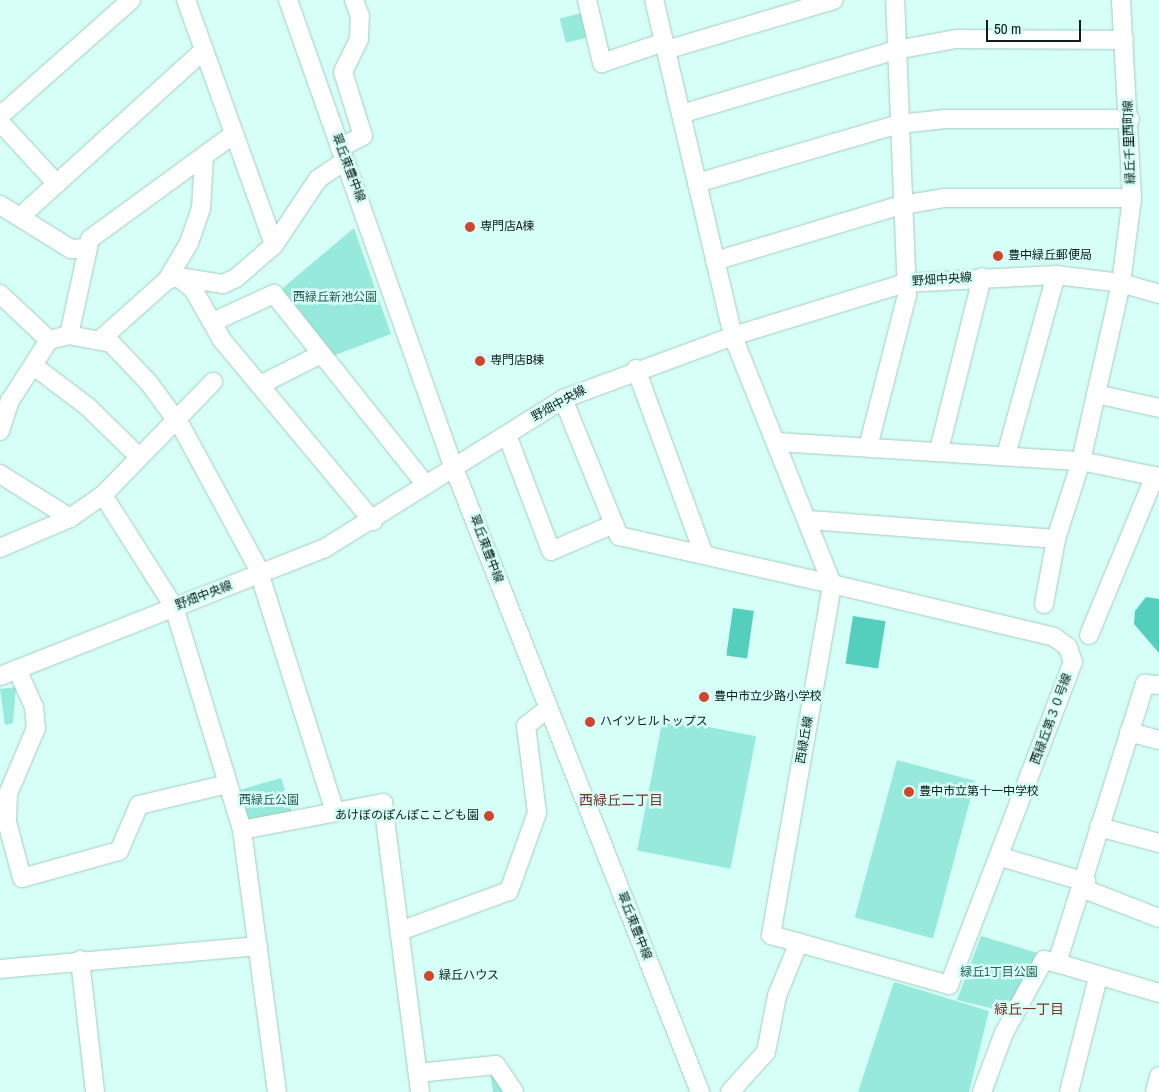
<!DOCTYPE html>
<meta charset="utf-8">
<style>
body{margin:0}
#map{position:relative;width:1159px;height:1092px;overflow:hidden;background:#d6fff7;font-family:"Archivo Narrow","Noto Sans JP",sans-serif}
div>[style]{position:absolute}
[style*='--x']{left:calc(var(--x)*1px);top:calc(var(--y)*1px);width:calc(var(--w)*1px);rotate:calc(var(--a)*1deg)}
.green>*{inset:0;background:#97eadb;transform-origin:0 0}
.water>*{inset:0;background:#55cfbd;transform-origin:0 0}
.roads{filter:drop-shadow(0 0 1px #a4ccc4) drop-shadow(0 0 1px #a4ccc4)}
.minor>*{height:18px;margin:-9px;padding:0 9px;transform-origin:9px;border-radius:9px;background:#fff}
.dots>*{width:14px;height:14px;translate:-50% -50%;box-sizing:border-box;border:2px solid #d6fff7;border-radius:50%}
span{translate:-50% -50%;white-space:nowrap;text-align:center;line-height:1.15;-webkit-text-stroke:5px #d6fff7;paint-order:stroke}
.street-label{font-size:12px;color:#0e1e1b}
.poi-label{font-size:12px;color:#0e1e1b}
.left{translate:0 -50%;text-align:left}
.right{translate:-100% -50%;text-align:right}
.park-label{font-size:12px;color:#2a5d55}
.neighbourhood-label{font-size:14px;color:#7a3528}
.scale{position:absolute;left:986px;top:20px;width:95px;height:22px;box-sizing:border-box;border:2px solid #0e1e1b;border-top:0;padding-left:6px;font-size:15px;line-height:18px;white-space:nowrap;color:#0e1e1b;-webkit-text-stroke:4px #d6fff7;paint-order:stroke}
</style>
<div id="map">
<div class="green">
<i style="left:586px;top:12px;width:25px;height:27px;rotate:76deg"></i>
<i style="clip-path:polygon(354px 228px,391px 334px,330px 357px,278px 292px)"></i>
<i style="clip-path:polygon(16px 687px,13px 723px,5px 725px,0 689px)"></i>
<i style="left:663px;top:718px;width:95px;height:135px;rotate:11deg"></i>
<i style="left:897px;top:760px;width:81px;height:163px;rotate:15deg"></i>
<i style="clip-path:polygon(281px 778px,293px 815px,256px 822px,246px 817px,239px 790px)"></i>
<i style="clip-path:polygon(981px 936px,1041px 954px,1011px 1013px,957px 1000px)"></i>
<i style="clip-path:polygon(894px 982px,989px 1011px,969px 1092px,858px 1092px)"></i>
<i style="clip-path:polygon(490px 1071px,510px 1092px,493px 1092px)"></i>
</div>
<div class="water">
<i style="clip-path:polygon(1146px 597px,1159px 599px,1159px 653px,1134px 624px,1135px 611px)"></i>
<i style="left:733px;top:608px;width:21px;height:48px;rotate:8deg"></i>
<i style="left:853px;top:616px;width:33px;height:48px;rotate:9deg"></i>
</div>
<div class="roads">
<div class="minor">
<i style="--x:186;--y:0;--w:260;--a:70.2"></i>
<i style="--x:288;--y:0;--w:497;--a:70.5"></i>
<i style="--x:454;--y:468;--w:671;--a:68.48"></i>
<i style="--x:587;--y:0;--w:65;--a:76.6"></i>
<i style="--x:602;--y:63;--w:65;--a:-18.7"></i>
<i style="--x:666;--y:50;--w:175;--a:-16.6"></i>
<i style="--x:681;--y:114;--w:224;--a:-16.6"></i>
<i style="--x:896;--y:50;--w:61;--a:-10.4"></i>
<i style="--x:956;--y:39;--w:168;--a:0.3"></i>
<i style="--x:0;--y:116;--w:175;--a:-41.5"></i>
<i style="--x:0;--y:122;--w:84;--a:47.4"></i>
<i style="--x:340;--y:148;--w:26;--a:-28"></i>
<i style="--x:363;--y:136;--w:67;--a:-107.4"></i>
<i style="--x:343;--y:72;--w:37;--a:-64"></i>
<i style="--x:359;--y:39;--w:23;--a:-88"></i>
<i style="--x:360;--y:16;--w:17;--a:-111"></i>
<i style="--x:697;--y:183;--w:210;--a:-16.3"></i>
<i style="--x:899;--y:124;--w:47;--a:-6.1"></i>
<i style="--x:946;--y:119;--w:184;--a:0"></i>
<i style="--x:0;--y:205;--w:84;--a:31.8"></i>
<i style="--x:71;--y:249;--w:14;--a:-4"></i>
<i style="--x:21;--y:216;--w:246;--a:-42.2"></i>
<i style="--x:715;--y:261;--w:195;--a:-16.7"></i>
<i style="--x:902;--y:205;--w:44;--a:-9.2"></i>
<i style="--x:945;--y:198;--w:187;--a:0"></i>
<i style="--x:179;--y:277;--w:45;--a:9"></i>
<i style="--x:223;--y:284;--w:14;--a:-25"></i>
<i style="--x:236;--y:278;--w:50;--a:-41"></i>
<i style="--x:274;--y:245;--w:79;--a:-56.3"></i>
<i style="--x:318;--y:179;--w:32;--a:-34"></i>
<i style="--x:167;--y:280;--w:43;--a:-59.3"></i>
<i style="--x:189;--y:243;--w:36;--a:-71"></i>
<i style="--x:201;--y:209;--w:53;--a:-86.8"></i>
<i style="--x:0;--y:294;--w:67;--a:43.2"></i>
<i style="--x:213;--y:322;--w:67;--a:-24.7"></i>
<i style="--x:274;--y:294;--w:244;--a:51.5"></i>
<i style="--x:69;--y:335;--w:98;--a:-77.7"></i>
<i style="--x:90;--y:239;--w:178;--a:-36.1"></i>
<i style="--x:100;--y:340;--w:90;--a:-41.8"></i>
<i style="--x:167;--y:280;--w:11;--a:-15"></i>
<i style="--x:178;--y:277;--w:19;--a:39"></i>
<i style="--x:193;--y:289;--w:59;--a:60.4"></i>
<i style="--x:222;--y:340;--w:236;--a:50.2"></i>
<i style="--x:34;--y:366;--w:68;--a:37.2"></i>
<i style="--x:88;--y:407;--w:71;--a:44.4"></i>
<i style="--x:636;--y:369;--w:198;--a:69.9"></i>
<i style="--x:260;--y:385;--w:68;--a:-26.9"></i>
<i style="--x:1096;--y:394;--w:65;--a:12.5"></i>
<i style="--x:563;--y:399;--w:148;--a:67.8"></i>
<i style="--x:619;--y:536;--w:218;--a:12.7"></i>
<i style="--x:832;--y:584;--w:228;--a:13.4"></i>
<i style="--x:1054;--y:637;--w:17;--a:36"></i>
<i style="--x:1068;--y:647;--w:16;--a:72"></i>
<i style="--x:1073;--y:662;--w:346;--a:111"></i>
<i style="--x:949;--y:985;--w:185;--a:-164.3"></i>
<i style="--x:771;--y:935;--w:356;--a:-80.1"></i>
<i style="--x:832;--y:584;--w:267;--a:-111.8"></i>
<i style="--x:733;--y:336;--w:345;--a:-103.2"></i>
<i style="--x:0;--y:431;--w:32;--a:-72"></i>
<i style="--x:10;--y:401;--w:72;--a:-57.4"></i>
<i style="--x:49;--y:340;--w:21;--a:-14"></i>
<i style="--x:69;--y:335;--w:43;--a:10.8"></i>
<i style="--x:111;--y:343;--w:55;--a:46.5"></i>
<i style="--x:149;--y:383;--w:56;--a:53.7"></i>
<i style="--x:182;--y:428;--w:157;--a:61.5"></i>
<i style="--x:257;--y:566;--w:258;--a:72.4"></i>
<i style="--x:507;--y:435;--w:124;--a:69.2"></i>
<i style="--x:551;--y:551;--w:69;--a:-23.2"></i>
<i style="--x:777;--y:442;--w:305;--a:3.6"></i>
<i style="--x:1081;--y:461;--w:80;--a:11.6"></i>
<i style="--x:868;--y:447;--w:157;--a:-75.6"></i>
<i style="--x:907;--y:295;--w:295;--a:-92.3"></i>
<i style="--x:939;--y:450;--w:178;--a:-76"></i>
<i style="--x:1006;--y:455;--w:187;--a:-74.5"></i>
<i style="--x:0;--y:474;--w:83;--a:32.2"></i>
<i style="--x:103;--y:495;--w:133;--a:57.6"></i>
<i style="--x:174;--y:607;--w:233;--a:73"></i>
<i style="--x:242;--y:830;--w:264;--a:82.4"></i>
<i style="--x:809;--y:520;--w:248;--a:4.4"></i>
<i style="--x:1056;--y:539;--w:82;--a:-72.2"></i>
<i style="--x:1081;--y:461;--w:182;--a:-77.3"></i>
<i style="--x:1121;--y:283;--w:86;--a:-82.6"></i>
<i style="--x:1132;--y:198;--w:198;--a:-93.2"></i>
<i style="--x:0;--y:548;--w:76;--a:-23.2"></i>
<i style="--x:70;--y:518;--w:40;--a:-34.9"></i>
<i style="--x:103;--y:495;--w:158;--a:-45.8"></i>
<i style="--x:1044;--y:604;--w:66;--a:-79.5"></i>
<i style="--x:1089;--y:635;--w:172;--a:-67.5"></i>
<i style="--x:17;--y:669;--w:42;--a:65.9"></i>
<i style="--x:34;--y:707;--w:21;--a:85"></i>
<i style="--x:36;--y:728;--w:72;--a:113"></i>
<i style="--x:8;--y:794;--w:28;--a:92"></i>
<i style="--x:7;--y:822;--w:58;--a:75"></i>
<i style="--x:22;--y:878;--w:101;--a:-15.6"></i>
<i style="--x:119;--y:851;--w:50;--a:-66.5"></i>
<i style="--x:139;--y:805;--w:91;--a:-13.3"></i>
<i style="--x:0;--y:676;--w:349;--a:-21.5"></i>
<i style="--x:325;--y:548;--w:281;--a:-32"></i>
<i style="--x:563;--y:399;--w:181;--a:-20.3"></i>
<i style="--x:733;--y:336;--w:180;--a:-17.1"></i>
<i style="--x:905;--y:283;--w:151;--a:-3"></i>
<i style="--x:1056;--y:275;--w:65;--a:7"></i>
<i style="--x:1121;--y:283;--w:40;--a:16"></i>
<i style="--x:1129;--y:732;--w:31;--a:15"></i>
<i style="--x:1099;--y:827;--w:62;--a:14.9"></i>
<i style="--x:242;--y:830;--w:144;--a:-10.8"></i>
<i style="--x:383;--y:803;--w:291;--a:82.7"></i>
<i style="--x:1001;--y:857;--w:89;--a:16.4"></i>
<i style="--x:1084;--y:889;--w:80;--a:21.1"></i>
<i style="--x:400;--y:931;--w:116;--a:-20.2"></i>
<i style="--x:509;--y:891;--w:83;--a:-70.3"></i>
<i style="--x:537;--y:813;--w:88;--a:-97.2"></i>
<i style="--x:526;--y:726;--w:28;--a:-39"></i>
<i style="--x:80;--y:960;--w:133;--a:83.5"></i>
<i style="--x:1057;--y:963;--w:106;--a:16.4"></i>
<i style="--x:0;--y:969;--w:259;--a:-5.1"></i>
<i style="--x:418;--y:1073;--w:78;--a:-5.9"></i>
<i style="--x:496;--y:1065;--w:32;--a:56"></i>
<i style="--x:730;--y:1092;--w:54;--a:-48"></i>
<i style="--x:766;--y:1052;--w:57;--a:-78.9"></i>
<i style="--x:777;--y:996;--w:58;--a:-67.8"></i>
<i style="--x:982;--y:1092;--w:63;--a:-69.6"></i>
<i style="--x:1004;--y:1033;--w:83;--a:-61.3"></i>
<i style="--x:1044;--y:960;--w:13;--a:13"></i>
<i style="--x:1057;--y:963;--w:293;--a:-72.5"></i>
<i style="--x:1145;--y:684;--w:14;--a:4"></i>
<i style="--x:1069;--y:1092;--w:119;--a:-75.8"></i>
<i style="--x:1155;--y:1092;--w:16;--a:-76"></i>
</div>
</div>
<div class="dots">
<i style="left:470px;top:227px;background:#d1452e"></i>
<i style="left:998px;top:256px;background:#d1452e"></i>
<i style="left:480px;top:361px;background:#d1452e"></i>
<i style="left:704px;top:697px;background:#d1452e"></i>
<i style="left:590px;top:722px;background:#d1452e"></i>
<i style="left:909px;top:792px;background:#d1452e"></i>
<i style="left:489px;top:816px;background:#d1452e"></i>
<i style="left:429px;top:976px;background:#d1452e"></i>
</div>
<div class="street-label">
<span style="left:1130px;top:142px;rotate:-92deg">緑丘千里西町線</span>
<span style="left:348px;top:168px;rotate:69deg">翠丘東豊中線</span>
<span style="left:942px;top:280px;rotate:-4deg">野畑中央線</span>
<span style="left:559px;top:404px;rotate:-29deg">野畑中央線</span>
<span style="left:486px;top:549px;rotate:69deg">翠丘東豊中線</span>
<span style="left:204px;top:596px;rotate:-21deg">野畑中央線</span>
<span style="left:1052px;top:719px;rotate:-70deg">西緑丘第３０号線</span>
<span style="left:805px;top:740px;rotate:-80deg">西緑丘線</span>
<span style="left:634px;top:926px;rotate:68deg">翠丘東豊中線</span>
</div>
<div class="poi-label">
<span class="left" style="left:480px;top:227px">専門店A棟</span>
<span class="left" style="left:1008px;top:256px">豊中緑丘郵便局</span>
<span class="left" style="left:490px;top:361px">専門店B棟</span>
<span class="left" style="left:714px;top:697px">豊中市立少路小学校</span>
<span class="left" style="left:600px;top:722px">ハイツヒルトップス</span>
<span class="left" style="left:919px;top:792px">豊中市立第十一中学校</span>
<span class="right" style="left:479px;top:816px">あけぼのぽんぽここども園</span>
<span class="left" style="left:439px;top:976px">緑丘ハウス</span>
</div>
<div class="park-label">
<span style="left:335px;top:298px">西緑丘新池公園</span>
<span style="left:269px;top:801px">西緑丘公園</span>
<span style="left:999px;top:973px">緑丘1丁目公園</span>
</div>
<div class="neighbourhood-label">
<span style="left:621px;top:800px">西緑丘二丁目</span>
<span style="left:1029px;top:1009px">緑丘一丁目</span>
</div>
<div class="scale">50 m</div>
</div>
